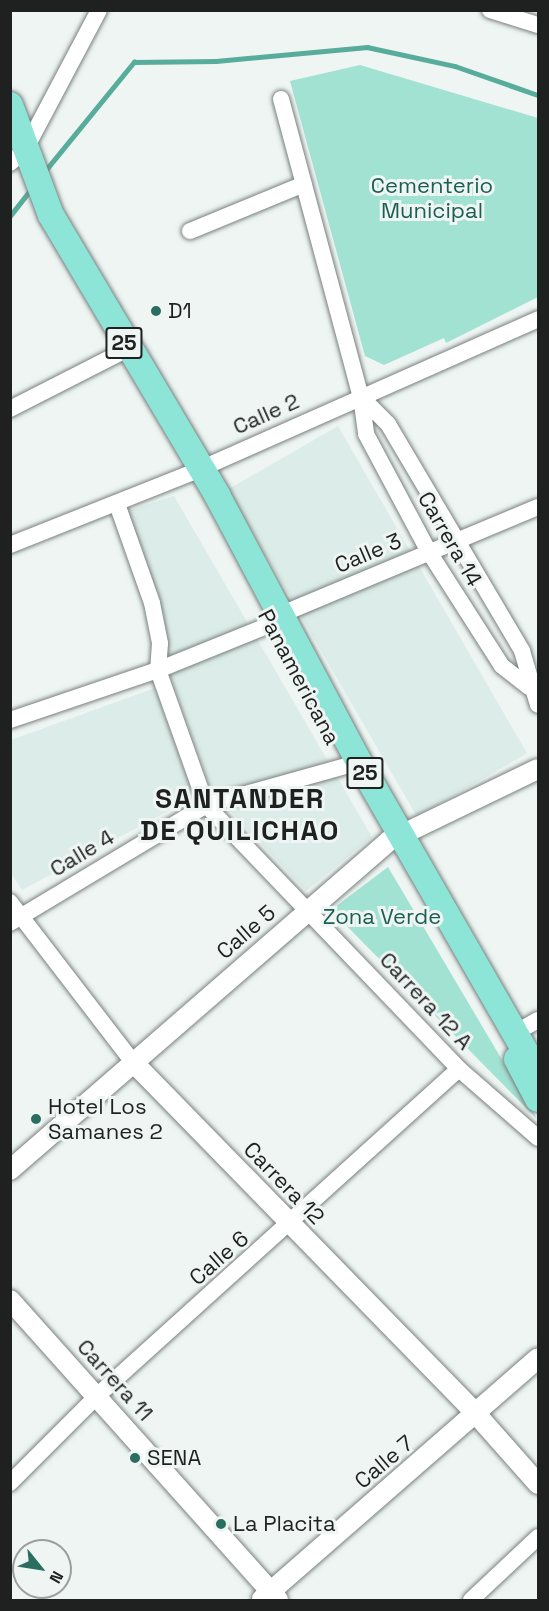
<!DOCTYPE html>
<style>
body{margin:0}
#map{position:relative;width:549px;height:1611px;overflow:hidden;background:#eef5f3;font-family:"Space Grotesk",sans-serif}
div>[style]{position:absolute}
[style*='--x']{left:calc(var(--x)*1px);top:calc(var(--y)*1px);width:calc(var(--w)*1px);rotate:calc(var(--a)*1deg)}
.built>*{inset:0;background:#dcece8;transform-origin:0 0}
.green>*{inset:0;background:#a2e2d3}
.stream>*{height:4.5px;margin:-2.25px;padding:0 2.25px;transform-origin:2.25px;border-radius:2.25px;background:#58ac9b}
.roads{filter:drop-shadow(0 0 2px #79807e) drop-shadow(0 0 2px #79807e)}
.minor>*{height:16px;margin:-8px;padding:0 8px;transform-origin:8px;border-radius:8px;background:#fff}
.tertiary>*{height:20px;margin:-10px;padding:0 10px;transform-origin:10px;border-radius:10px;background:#fff}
.primary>*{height:26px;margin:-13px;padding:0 13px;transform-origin:13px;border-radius:13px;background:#8ce5d6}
.dots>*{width:16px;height:16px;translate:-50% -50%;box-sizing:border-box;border:3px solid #eef5f3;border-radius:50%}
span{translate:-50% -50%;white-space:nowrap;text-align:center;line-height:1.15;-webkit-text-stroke:6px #eef5f3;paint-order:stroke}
.shield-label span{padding:2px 4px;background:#eef5f3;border:2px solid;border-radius:4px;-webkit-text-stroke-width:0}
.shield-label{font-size:21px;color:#1f2121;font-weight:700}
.park-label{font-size:22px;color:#1b5f53}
.poi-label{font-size:22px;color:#1f2121}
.left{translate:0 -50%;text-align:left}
.street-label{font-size:22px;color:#1f2121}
.district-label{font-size:28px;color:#1f2121;font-weight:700;letter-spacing:1.5px}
.frame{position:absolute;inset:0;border:12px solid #1f2121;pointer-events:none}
.north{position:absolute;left:12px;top:1539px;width:60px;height:60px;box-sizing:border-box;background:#eef5f3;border:2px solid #9ba09f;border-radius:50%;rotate:120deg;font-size:16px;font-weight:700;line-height:24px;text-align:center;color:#1f2121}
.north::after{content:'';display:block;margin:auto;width:21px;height:27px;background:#2a6e61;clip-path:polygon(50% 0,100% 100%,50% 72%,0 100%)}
</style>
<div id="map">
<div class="built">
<i style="left:338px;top:426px;width:378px;height:127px;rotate:60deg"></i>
<i style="clip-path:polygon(174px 496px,372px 837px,306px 891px,212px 792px,171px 678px,127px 511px)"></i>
<i style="clip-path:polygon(155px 688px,194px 797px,22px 890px,11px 873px,11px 740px)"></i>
</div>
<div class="green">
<i style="clip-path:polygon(360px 65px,538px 118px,538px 297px,446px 343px,444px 338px,384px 365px,365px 356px,290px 81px)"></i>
<i style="clip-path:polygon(388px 867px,537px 1119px,331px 910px)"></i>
</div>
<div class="stream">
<i style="--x:45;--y:171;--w:141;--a:-50.8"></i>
<i style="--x:134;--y:62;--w:82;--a:-0.7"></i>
<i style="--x:216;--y:61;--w:152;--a:-5.3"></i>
<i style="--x:367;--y:47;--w:90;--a:12.2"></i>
<i style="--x:455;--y:66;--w:88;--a:19.3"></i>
<i style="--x:10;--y:216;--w:37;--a:-52"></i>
</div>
<div class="roads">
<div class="minor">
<i style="--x:490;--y:10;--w:50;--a:17.4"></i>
<i style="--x:281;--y:99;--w:309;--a:75"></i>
<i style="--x:361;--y:397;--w:37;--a:82"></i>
<i style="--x:366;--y:434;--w:134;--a:61.9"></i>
<i style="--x:429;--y:552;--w:135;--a:57.4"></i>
<i style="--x:502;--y:666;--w:34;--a:38"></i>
<i style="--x:10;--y:163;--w:20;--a:-41"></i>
<i style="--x:25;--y:150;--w:158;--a:-62.1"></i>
<i style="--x:190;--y:231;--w:123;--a:-22.4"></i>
<i style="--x:361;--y:397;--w:38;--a:45"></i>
<i style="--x:388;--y:424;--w:264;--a:59.4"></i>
<i style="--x:522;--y:651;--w:56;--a:73.5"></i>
<i style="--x:10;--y:409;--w:132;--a:-27"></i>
<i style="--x:117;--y:504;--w:105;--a:70.5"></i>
<i style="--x:152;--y:603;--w:41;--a:78.7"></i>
<i style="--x:160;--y:643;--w:27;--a:94"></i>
<i style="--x:158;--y:670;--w:143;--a:70.4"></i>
<i style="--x:206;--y:805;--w:366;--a:46.2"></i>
<i style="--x:459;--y:1069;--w:105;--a:41.1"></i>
<i style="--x:10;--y:545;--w:202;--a:-21.7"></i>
<i style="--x:198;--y:470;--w:372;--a:-23.9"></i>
<i style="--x:282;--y:614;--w:277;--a:-22.7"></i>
<i style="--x:10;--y:720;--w:156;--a:-18.7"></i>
<i style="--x:158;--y:670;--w:123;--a:-22"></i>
<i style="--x:10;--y:902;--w:200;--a:52.5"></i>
<i style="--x:10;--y:923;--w:229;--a:-31"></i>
<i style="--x:206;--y:805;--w:145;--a:-15.6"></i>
<i style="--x:517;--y:1032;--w:24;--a:-30"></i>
<i style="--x:10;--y:1483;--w:124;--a:-45"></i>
<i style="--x:98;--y:1395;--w:486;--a:-42.1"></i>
<i style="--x:471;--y:1600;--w:92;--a:-43.2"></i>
</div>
<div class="tertiary">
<i style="--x:132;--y:1061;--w:494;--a:45.7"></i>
<i style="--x:477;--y:1415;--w:92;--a:48.5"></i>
<i style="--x:10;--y:1170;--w:502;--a:-40.96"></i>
<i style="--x:389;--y:841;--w:165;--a:-25.8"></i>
<i style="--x:10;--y:1300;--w:402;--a:48.2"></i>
<i style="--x:262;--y:1599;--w:366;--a:-41.1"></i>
</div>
<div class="primary">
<i style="--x:10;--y:105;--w:117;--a:69.6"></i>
<i style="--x:51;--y:215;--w:326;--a:59.3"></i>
<i style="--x:217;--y:495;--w:302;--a:62"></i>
<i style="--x:359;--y:762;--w:359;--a:60.1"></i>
<i style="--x:517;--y:1059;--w:45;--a:62.3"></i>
</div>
</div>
<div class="dots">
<i style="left:156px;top:311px;background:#2a6e61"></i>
<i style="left:36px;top:1119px;background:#2a6e61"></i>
<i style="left:135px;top:1458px;background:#2a6e61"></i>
<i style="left:221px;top:1524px;background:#2a6e61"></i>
</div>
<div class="shield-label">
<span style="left:124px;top:343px">25</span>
<span style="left:365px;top:773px">25</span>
</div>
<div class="park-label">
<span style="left:432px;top:198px">Cementerio<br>Municipal</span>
<span style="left:382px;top:917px">Zona Verde</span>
</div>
<div class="poi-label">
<span class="left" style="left:168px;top:311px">D1</span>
<span class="left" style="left:48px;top:1119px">Hotel Los<br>Samanes 2</span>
<span class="left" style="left:147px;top:1458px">SENA</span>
<span class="left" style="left:233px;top:1524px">La Placita</span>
</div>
<div class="street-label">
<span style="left:266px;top:414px;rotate:-24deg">Calle 2</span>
<span style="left:450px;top:539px;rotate:60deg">Carrera 14</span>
<span style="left:368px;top:553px;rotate:-23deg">Calle 3</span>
<span style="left:299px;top:677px;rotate:62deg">Panamericana</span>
<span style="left:82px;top:853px;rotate:-31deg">Calle 4</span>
<span style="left:246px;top:932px;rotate:-41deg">Calle 5</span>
<span style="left:426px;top:1001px;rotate:47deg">Carrera 12 A</span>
<span style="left:284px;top:1183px;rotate:46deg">Carrera 12</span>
<span style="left:219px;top:1258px;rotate:-41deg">Calle 6</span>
<span style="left:115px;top:1380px;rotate:48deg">Carrera 11</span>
<span style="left:384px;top:1462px;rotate:-40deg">Calle 7</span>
</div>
<div class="district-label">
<span style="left:240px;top:814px">SANTANDER<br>DE QUILICHAO</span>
</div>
<div class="frame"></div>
<div class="north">N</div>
</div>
